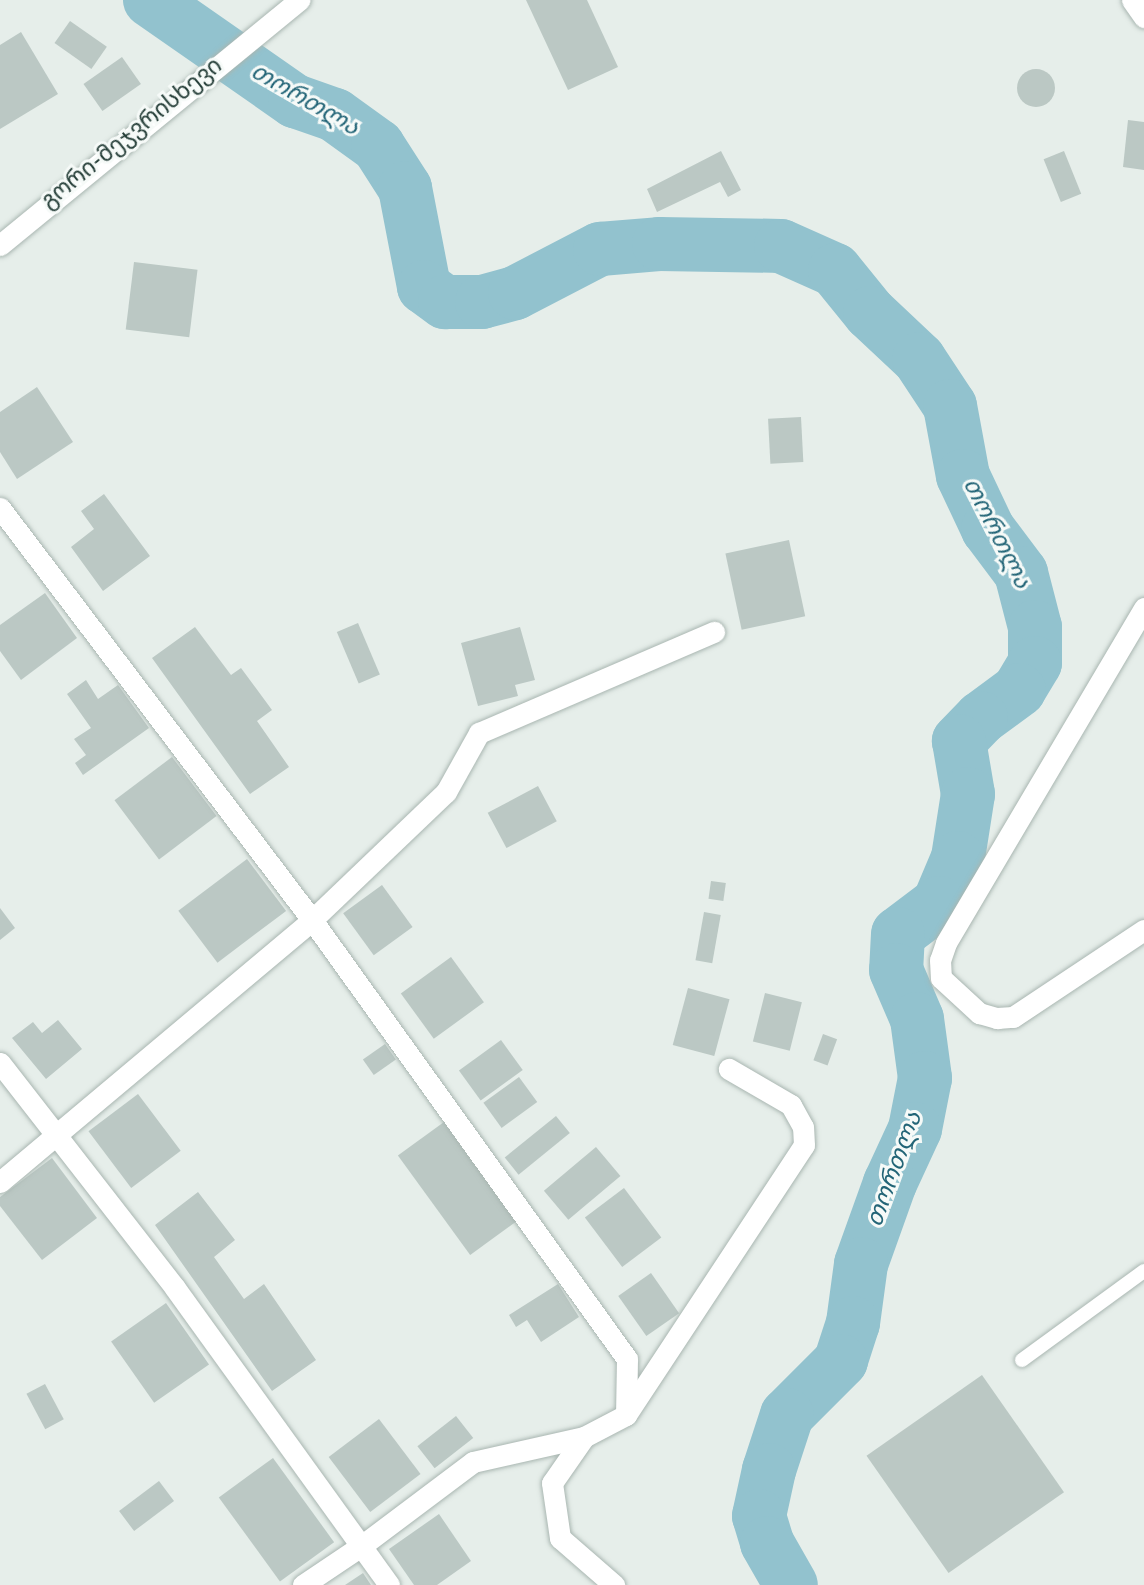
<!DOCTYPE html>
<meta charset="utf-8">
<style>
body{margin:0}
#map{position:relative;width:1144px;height:1585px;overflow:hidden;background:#e6eeea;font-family:Overpass,"Noto Sans Georgian",sans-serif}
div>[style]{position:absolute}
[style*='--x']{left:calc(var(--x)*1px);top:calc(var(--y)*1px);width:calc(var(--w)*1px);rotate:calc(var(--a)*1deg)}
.river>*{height:54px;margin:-27px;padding:0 27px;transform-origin:27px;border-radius:27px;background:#92c2ce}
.building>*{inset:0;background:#bbc8c4;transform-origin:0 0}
.round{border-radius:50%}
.roads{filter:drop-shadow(0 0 2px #a9b6b1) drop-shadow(0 0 2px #a9b6b1)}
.lane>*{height:14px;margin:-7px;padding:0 7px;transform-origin:7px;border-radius:7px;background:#fff}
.street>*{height:21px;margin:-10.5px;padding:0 10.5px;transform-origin:10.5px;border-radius:10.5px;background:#fff}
.secondary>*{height:21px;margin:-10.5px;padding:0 10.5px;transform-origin:10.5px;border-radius:10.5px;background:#fff}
span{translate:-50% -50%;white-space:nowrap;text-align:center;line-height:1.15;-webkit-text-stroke:6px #f6faf8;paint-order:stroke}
.street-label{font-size:23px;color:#263f39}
.water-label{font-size:24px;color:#236577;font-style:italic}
</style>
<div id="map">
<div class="river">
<i style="--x:150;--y:0;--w:177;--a:34.9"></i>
<i style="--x:295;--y:101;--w:42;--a:19.3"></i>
<i style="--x:335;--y:115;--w:53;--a:35.8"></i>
<i style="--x:378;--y:146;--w:50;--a:57.3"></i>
<i style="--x:405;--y:188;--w:101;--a:79.1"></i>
<i style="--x:424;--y:287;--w:26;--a:36"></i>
<i style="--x:445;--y:302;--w:37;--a:0"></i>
<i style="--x:482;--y:302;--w:34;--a:-15"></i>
<i style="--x:515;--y:293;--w:96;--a:-27.4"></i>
<i style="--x:600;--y:249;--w:59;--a:-4.8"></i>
<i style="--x:659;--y:244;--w:122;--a:0.9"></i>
<i style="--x:781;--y:246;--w:59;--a:24"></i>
<i style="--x:835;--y:270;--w:55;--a:50.9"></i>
<i style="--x:870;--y:313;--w:67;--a:43.2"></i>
<i style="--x:919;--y:359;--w:56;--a:56.6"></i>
<i style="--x:950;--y:406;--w:71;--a:79.5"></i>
<i style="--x:963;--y:476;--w:59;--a:64.7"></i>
<i style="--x:988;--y:529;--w:55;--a:53.1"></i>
<i style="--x:1021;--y:573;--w:56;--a:75.5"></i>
<i style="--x:1035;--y:627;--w:36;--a:90"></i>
<i style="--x:1035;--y:663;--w:31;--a:121"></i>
<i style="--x:1019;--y:690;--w:47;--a:143.6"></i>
<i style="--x:981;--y:718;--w:32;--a:134"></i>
<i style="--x:959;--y:741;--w:54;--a:80.4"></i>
<i style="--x:968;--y:794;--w:65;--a:98.9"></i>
<i style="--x:958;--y:858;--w:49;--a:112.9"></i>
<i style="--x:939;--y:903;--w:51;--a:142.9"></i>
<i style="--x:898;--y:934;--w:36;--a:93"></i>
<i style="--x:896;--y:970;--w:53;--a:66.8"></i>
<i style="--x:917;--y:1019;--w:60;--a:82.3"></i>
<i style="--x:925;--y:1078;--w:52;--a:101.1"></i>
<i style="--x:915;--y:1129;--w:60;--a:114.8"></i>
<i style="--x:890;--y:1183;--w:86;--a:109.7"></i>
<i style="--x:861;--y:1264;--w:60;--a:97.7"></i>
<i style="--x:853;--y:1323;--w:40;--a:108"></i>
<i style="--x:841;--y:1361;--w:76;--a:135"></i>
<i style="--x:787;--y:1415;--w:58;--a:108.1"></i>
<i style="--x:769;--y:1470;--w:47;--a:102.3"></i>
<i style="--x:759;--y:1516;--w:28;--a:73"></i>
<i style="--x:767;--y:1543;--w:48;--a:60.3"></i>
</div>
<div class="building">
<i style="clip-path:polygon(526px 0,587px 0,618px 67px,568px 90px)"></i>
<i style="left:70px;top:21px;width:45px;height:27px;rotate:35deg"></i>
<i style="clip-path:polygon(21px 32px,58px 94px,0 129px,0 45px)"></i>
<i style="left:122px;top:57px;width:33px;height:47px;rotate:55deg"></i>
<i class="round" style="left:1017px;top:69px;width:38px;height:38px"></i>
<i style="clip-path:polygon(1128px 120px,1144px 122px,1144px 170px,1123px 167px)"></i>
<i style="clip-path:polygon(721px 151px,741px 190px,728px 197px,720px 182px,657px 212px,647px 189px)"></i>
<i style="left:1064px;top:151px;width:46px;height:22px;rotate:68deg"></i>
<i style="left:134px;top:262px;width:64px;height:68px;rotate:7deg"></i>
<i style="clip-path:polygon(37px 387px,73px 442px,17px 479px,0 452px,0 412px)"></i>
<i style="left:801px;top:417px;width:45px;height:33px;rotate:87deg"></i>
<i style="clip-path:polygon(104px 494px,150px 556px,103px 591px,71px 547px,94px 529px,81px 511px)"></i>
<i style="left:789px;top:540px;width:78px;height:65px;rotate:78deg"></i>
<i style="clip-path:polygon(45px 593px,77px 638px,21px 680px,0 651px,0 625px)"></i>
<i style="left:358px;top:623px;width:56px;height:23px;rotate:67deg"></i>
<i style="clip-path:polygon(195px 627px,231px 675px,241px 668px,272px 710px,257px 721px,289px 767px,250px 794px,152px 658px)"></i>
<i style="clip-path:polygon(520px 627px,535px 680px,515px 685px,518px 696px,478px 706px,461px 643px)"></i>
<i style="clip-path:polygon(86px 680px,98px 699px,118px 685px,149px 728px,83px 775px,75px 763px,86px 755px,74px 739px,91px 728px,67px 694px)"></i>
<i style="left:172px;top:757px;width:74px;height:72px;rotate:53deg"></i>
<i style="left:538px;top:786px;width:40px;height:57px;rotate:62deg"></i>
<i style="left:247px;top:859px;width:65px;height:86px;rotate:53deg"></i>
<i style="left:711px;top:881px;width:15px;height:18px;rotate:8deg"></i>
<i style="left:382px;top:885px;width:52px;height:48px;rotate:54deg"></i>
<i style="clip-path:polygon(0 908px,15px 928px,0 940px)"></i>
<i style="left:704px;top:912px;width:17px;height:49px;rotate:10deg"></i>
<i style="left:451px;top:957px;width:56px;height:62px;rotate:54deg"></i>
<i style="left:688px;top:988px;width:43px;height:59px;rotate:15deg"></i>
<i style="left:765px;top:993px;width:38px;height:50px;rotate:14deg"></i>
<i style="clip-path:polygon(58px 1020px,82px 1049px,46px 1079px,12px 1038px,33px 1022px,42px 1033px)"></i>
<i style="left:823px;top:1034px;width:15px;height:28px;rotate:20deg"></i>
<i style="left:501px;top:1040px;width:37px;height:52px;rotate:54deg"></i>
<i style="left:385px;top:1044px;width:19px;height:27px;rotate:55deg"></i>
<i style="left:519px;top:1077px;width:31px;height:44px;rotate:54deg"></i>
<i style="left:138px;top:1094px;width:71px;height:62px;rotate:53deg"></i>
<i style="left:556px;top:1116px;width:22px;height:66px;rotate:51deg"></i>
<i style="left:444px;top:1122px;width:123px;height:57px;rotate:54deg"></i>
<i style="left:596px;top:1147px;width:38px;height:68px;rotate:50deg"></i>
<i style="clip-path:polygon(52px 1158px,97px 1218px,42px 1260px,0 1206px,0 1197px)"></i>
<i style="left:624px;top:1188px;width:62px;height:49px;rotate:53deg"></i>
<i style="clip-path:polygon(198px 1192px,235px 1240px,214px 1257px,244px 1299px,264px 1284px,316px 1360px,272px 1391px,155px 1225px)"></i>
<i style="left:651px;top:1273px;width:49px;height:40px;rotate:55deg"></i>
<i style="clip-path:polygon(558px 1284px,579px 1317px,541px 1342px,527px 1320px,516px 1327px,509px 1315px)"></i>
<i style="left:166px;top:1303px;width:75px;height:67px;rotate:55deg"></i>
<i style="left:982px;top:1375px;width:143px;height:141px;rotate:55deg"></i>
<i style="left:45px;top:1384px;width:40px;height:21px;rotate:62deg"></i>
<i style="left:456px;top:1416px;width:28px;height:49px;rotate:52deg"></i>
<i style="left:379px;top:1419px;width:69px;height:63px;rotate:53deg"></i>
<i style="left:273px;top:1458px;width:104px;height:67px;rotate:54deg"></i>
<i style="left:159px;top:1481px;width:25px;height:50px;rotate:53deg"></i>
<i style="clip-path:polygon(439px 1514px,471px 1561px,437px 1585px,414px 1585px,389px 1549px)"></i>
<i style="clip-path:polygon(363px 1573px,371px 1585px,345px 1585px)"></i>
</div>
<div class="roads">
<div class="lane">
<i style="--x:1022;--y:1360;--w:151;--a:-36.1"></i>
</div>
<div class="street">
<i style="--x:0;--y:508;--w:517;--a:52.86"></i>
<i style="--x:312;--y:920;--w:540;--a:54.34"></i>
<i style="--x:627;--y:1359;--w:56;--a:91"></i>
<i style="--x:626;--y:1415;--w:47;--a:152.4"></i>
<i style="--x:584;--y:1437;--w:114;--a:167.3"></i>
<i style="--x:473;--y:1462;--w:140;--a:143.1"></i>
<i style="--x:361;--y:1546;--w:70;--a:146.1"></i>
<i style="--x:1144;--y:608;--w:389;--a:120.6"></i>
<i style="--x:946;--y:943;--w:18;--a:109"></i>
<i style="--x:940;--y:960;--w:18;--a:87"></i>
<i style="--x:941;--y:978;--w:52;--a:42.6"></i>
<i style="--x:979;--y:1013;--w:19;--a:16"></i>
<i style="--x:997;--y:1018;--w:16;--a:-4"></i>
<i style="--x:1013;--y:1017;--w:157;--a:-33.6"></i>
<i style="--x:0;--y:1063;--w:285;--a:52.1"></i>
<i style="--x:175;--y:1288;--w:366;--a:54.2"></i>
<i style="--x:0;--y:1182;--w:407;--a:-40"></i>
<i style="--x:312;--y:920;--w:185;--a:-43.7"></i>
<i style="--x:446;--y:792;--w:68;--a:-60.8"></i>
<i style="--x:479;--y:733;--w:256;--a:-23.3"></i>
<i style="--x:626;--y:1415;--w:323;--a:-56.6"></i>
<i style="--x:804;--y:1145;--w:18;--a:-93"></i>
<i style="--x:803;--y:1127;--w:25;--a:-119"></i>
<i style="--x:791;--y:1105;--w:72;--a:-149.9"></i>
<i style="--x:584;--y:1437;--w:56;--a:124.8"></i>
<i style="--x:552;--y:1483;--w:56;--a:81.7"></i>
<i style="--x:560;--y:1538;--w:72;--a:41"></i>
</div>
<div class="secondary">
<i style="--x:1132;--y:0;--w:21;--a:55"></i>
<i style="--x:0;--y:245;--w:387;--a:-39.3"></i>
</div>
</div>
<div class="street-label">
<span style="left:133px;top:135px;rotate:-39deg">გორი-მეჯვრისხევი</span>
</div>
<div class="water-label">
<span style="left:304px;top:101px;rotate:30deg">თორთლა</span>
<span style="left:995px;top:534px;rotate:63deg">თორთლა</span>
<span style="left:896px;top:1170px;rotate:-70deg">თორთლა</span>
</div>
</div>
